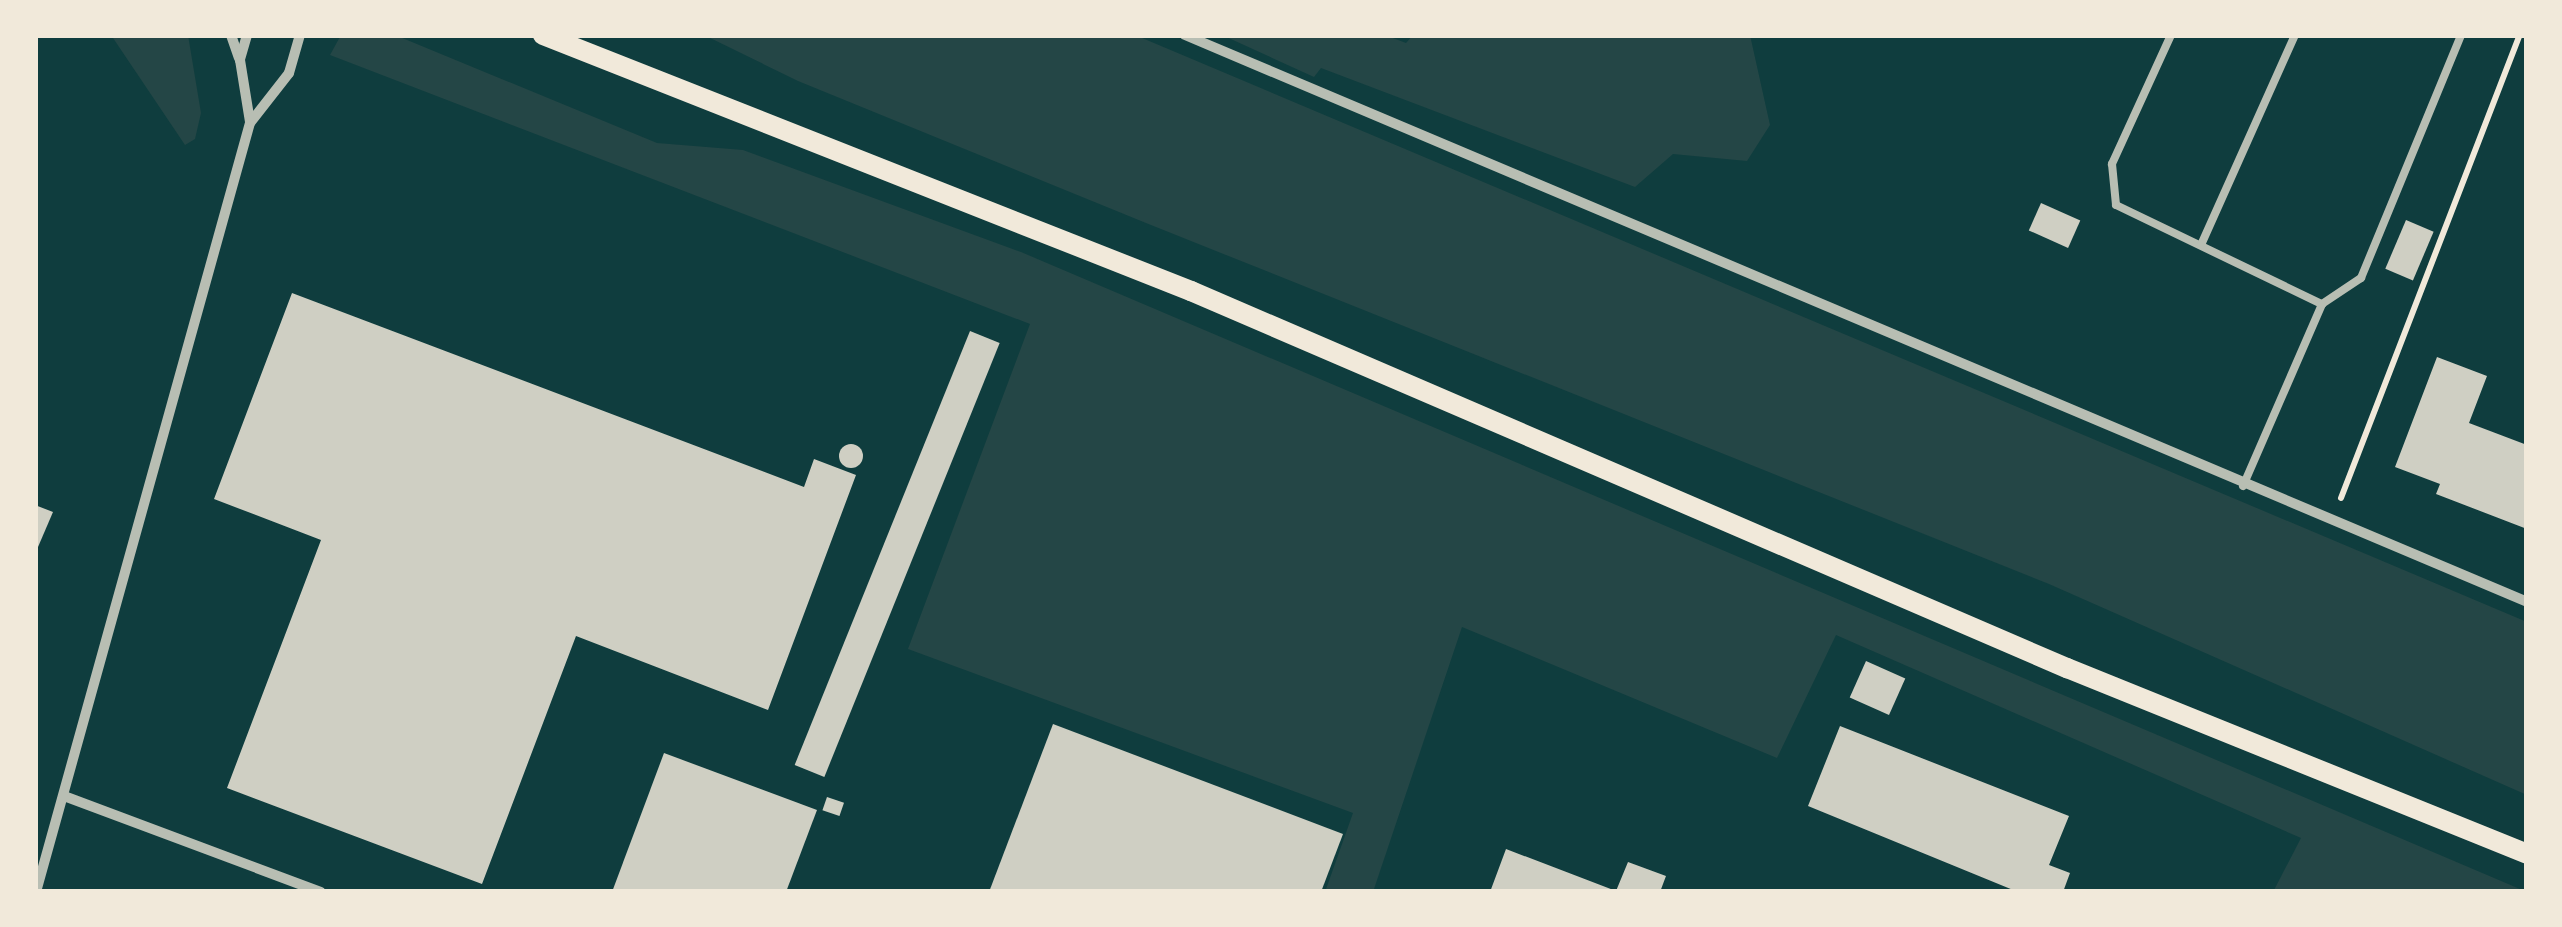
<!DOCTYPE html>
<style>
body{margin:0}
#map{position:relative;width:2562px;height:927px;overflow:hidden;background:#0f3d3e;font-family:Cabin,sans-serif}
div>[style]{position:absolute}
[style*='--x']{left:calc(var(--x)*1px);top:calc(var(--y)*1px);width:calc(var(--w)*1px);rotate:calc(var(--a)*1deg)}
.green>*{inset:0;background:#244646}
.building>*{inset:0;background:#cfcfc3;transform-origin:0 0}
.round{border-radius:50%}
.path>*{height:6px;margin:-3px;padding:0 3px;transform-origin:3px;border-radius:3px;background:#f1e9da}
.service>*{height:8px;margin:-4px;padding:0 4px;transform-origin:4px;border-radius:4px;background:#b8beb3}
.minor>*{height:10px;margin:-5px;padding:0 5px;transform-origin:5px;border-radius:5px;background:#b8beb3}
.secondary>*{height:20px;margin:-10px;padding:0 10px;transform-origin:10px;border-radius:10px;background:#f1e9da}
span{translate:-50% -50%;white-space:nowrap;text-align:center;line-height:1.15;-webkit-text-stroke:10px #f1e9da;paint-order:stroke}
.frame{position:absolute;inset:0;border:38px solid #f1e9da;pointer-events:none}
</style>
<div id="map">
<div class="green">
<i style="clip-path:polygon(111px 35px,188px 35px,201px 113px,195px 139px,185px 145px)"></i>
<i style="clip-path:polygon(341px 35px,395px 35px,657px 143px,743px 150px,1021px 252px,2527px 892px,2273px 892px,2301px 838px,1836px 635px,1777px 758px,1462px 627px,1373px 892px,1325px 892px,1353px 813px,908px 649px,1030px 324px,330px 55px)"></i>
<i style="clip-path:polygon(704px 35px,1135px 35px,2527px 622px,2527px 795px,2049px 584px,1146px 223px,798px 81px)"></i>
<i style="clip-path:polygon(1222px 35px,1385px 35px,1406px 43px,1413px 35px,1750px 35px,1770px 125px,1747px 161px,1673px 154px,1635px 187px,1321px 68px,1314px 77px)"></i>
</div>
<div class="building">
<i style="left:2041px;top:203px;width:43px;height:30px;rotate:24deg"></i>
<i style="left:2406px;top:220px;width:30px;height:53px;rotate:23deg"></i>
<i style="clip-path:polygon(292px 293px,804px 487px,814px 459px,856px 475px,768px 710px,576px 636px,482px 884px,227px 788px,321px 540px,214px 499px)"></i>
<i style="left:970px;top:331px;width:32px;height:468px;rotate:22deg"></i>
<i style="clip-path:polygon(2437px 357px,2487px 376px,2469px 423px,2527px 445px,2527px 529px,2436px 494px,2440px 484px,2395px 467px)"></i>
<i class="round" style="left:839px;top:444px;width:24px;height:24px"></i>
<i style="clip-path:polygon(35px 505px,53px 512px,35px 554px)"></i>
<i style="left:1866px;top:661px;width:43px;height:40px;rotate:24deg"></i>
<i style="clip-path:polygon(1053px 724px,1343px 834px,1321px 892px,989px 892px)"></i>
<i style="clip-path:polygon(1840px 726px,2069px 816px,2049px 865px,2070px 873px,2063px 892px,2018px 892px,1808px 806px)"></i>
<i style="clip-path:polygon(664px 753px,817px 810px,786px 892px,612px 892px)"></i>
<i style="left:827px;top:797px;width:18px;height:14px;rotate:19deg"></i>
<i style="clip-path:polygon(1506px 849px,1616px 891px,1628px 862px,1666px 876px,1660px 892px,1490px 892px)"></i>
</div>
<div class="path">
<i style="--x:2341;--y:498;--w:496;--a:-68.9"></i>
</div>
<div class="service">
<i style="--x:2171;--y:35;--w:142;--a:114.6"></i>
<i style="--x:2112;--y:164;--w:41;--a:84.4"></i>
<i style="--x:2116;--y:205;--w:229;--a:25.7"></i>
<i style="--x:2201;--y:245;--w:230;--a:-65.9"></i>
<i style="--x:2243;--y:486;--w:198;--a:-66.5"></i>
<i style="--x:2322;--y:304;--w:47;--a:-33.7"></i>
<i style="--x:2361;--y:278;--w:263;--a:-67.6"></i>
</div>
<div class="minor">
<i style="--x:231;--y:35;--w:24;--a:71"></i>
<i style="--x:247;--y:35;--w:26;--a:106"></i>
<i style="--x:240;--y:60;--w:63;--a:80.8"></i>
<i style="--x:1185;--y:35;--w:1457;--a:22.9"></i>
<i style="--x:64;--y:796;--w:274;--a:20.5"></i>
<i style="--x:36;--y:892;--w:798;--a:-74.45"></i>
<i style="--x:250;--y:123;--w:63;--a:-52"></i>
<i style="--x:289;--y:73;--w:40;--a:-74"></i>
</div>
<div class="secondary">
<i style="--x:543;--y:35;--w:697;--a:21.56"></i>
<i style="--x:1191;--y:291;--w:954;--a:23.29"></i>
<i style="--x:2067;--y:668;--w:496;--a:22"></i>
</div>
<div class="frame"></div>
</div>
